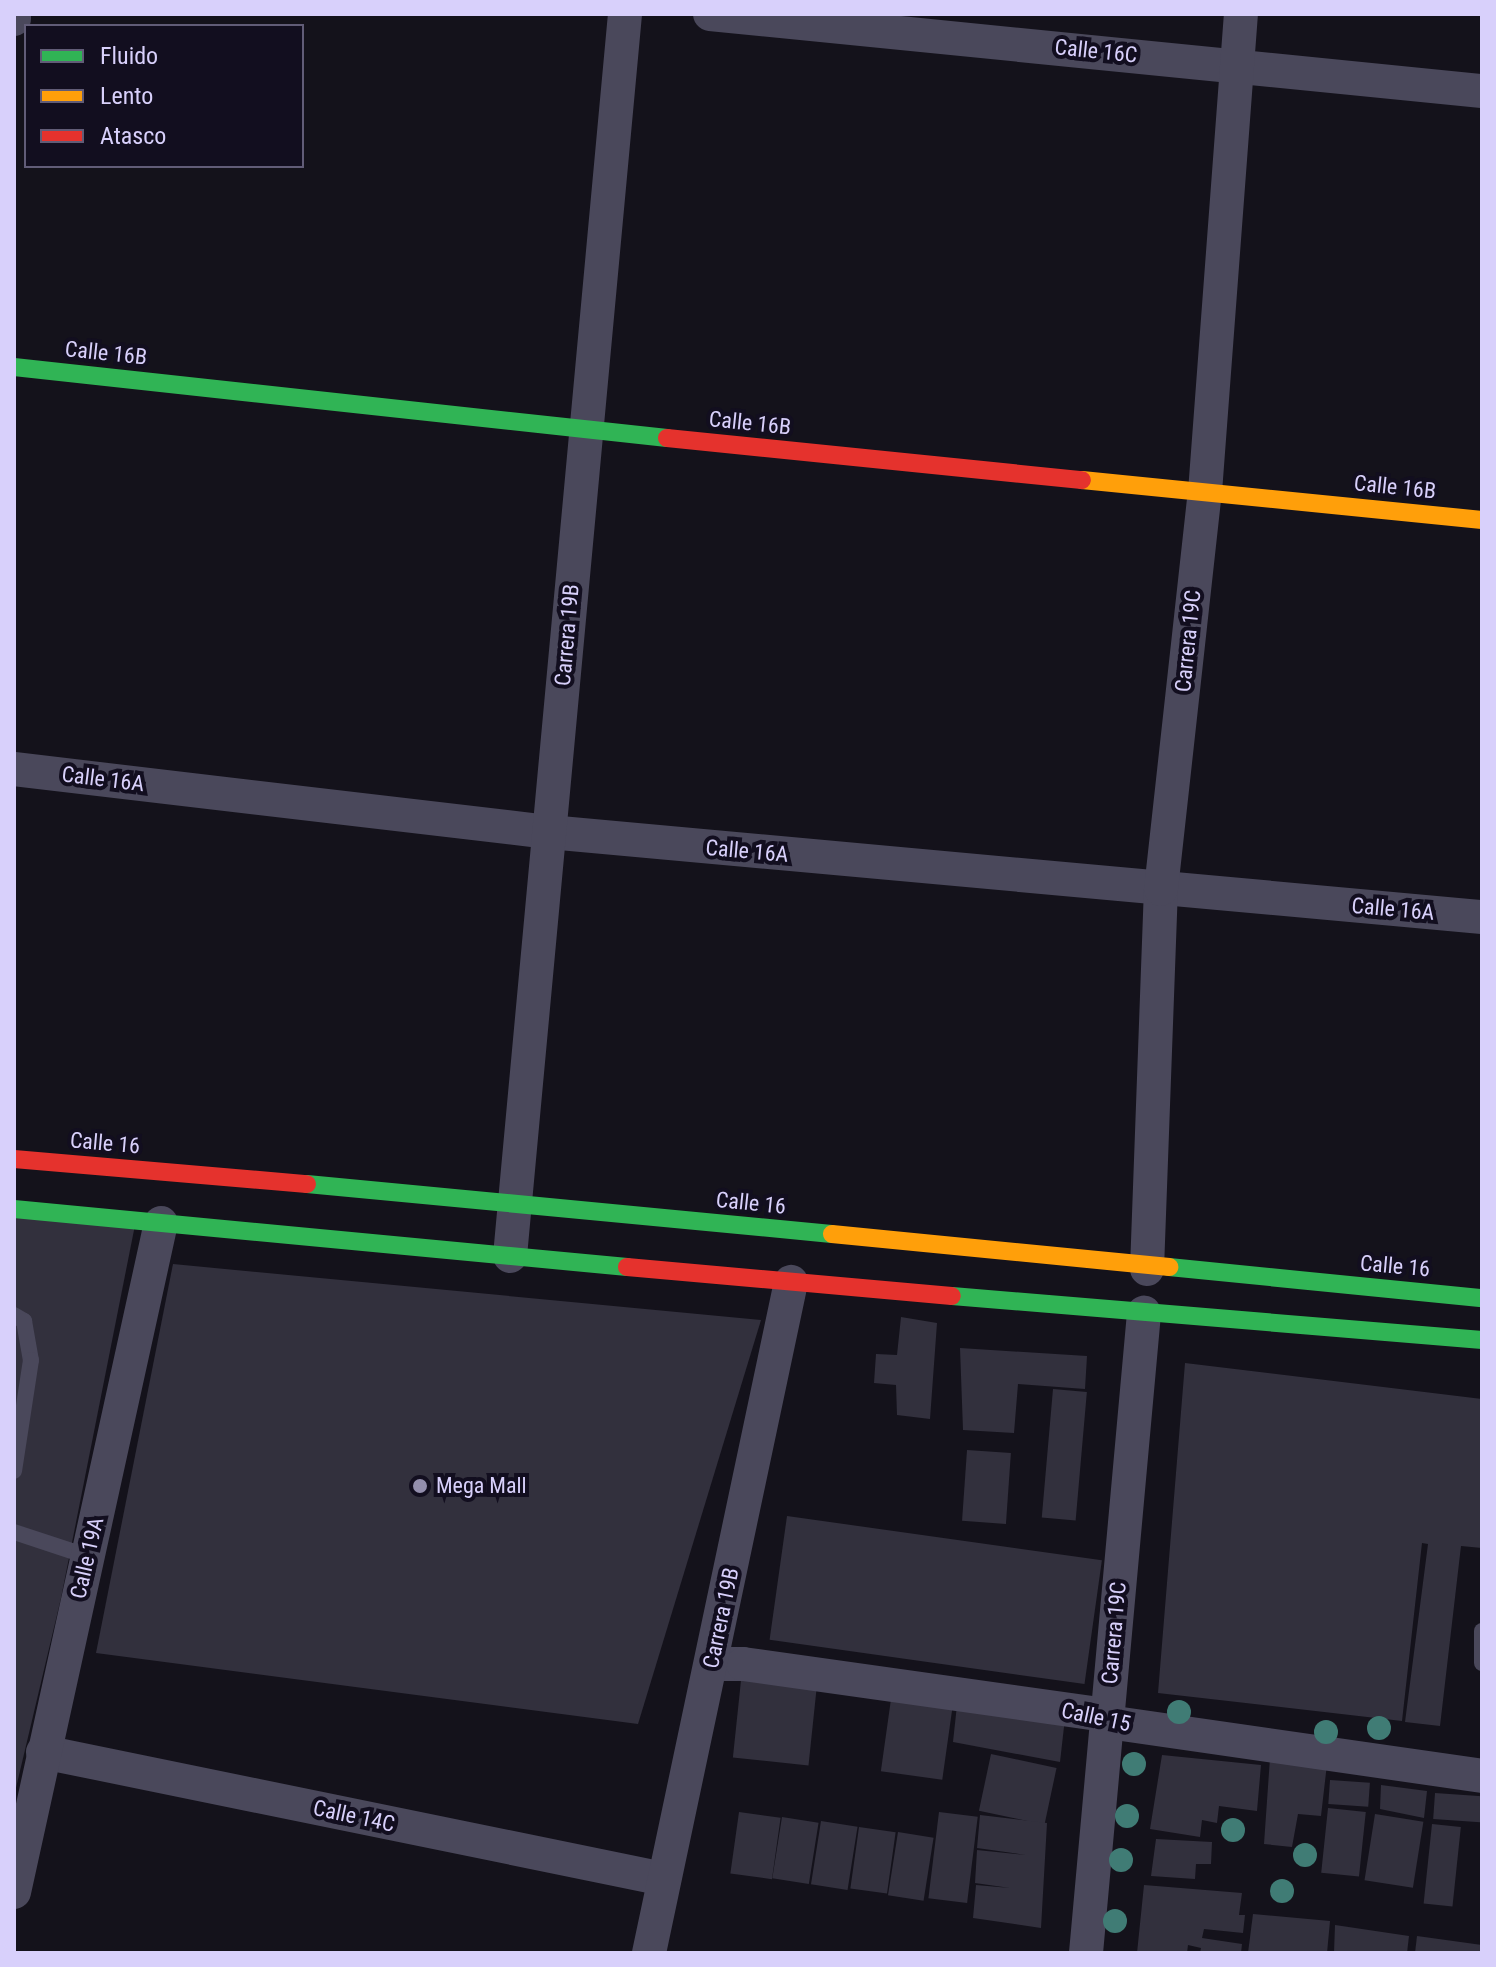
<!DOCTYPE html>
<style>
body{margin:0}
#map{position:relative;width:1496px;height:1967px;overflow:hidden;background:#14121b;font-family:"Roboto Condensed",sans-serif}
div>[style]{position:absolute}
[style*='--x']{left:calc(var(--x)*1px);top:calc(var(--y)*1px);width:calc(var(--w)*1px);rotate:calc(var(--a)*1deg)}
.building>*{inset:0;background:#32303d;transform-origin:0 0}
.lane>*{height:16px;margin:-8px;padding:0 8px;transform-origin:8px;border-radius:8px;background:#4a485b}
.street>*{height:34px;margin:-17px;padding:0 17px;transform-origin:17px;border-radius:17px;background:#4a485b}
.fast>*{height:18px;margin:-9px;padding:0 9px;transform-origin:9px;border-radius:9px;background:#30b455}
.slow>*{height:18px;margin:-9px;padding:0 9px;transform-origin:9px;border-radius:9px;background:#ff9f0a}
.jam>*{height:18px;margin:-9px;padding:0 9px;transform-origin:9px;border-radius:9px;background:#e5322d}
.trees>*{width:24px;height:24px;margin:-12px;border-radius:50%;background:#407c75}
.dots>*{width:22px;height:22px;translate:-50% -50%;box-sizing:border-box;border:4px solid #120e1f;border-radius:50%}
span{translate:-50% -50%;white-space:nowrap;text-align:center;line-height:1.15;-webkit-text-stroke:8px #120e1f;paint-order:stroke}
.street-label{font-size:22px;color:#d8d0fb}
.poi-label{font-size:22px;color:#d8d0fb}
.left{translate:0 -50%;text-align:left}
.frame{position:absolute;inset:0;border:16px solid #d8d0fb;pointer-events:none}
.legend{position:absolute;left:24px;top:24px;width:280px;height:144px;box-sizing:border-box;background:#120e1f;border:2px solid #615c77;margin:0;padding:10px 14px;list-style:none;font-size:24px;color:#d8d0fb}
.legend li{display:flex;align-items:center;gap:16px;height:40px}
.legend b{width:40px;border:2px solid #615c77}
</style>
<div id="map">
<div class="building">
<i style="clip-path:polygon(14px 1215px,135px 1225px,61px 1598px,15px 1792px)"></i>
<i style="clip-path:polygon(173px 1264px,761px 1320px,638px 1724px,96px 1653px)"></i>
<i style="clip-path:polygon(901px 1317px,937px 1323px,930px 1419px,897px 1415px,896px 1385px,874px 1383px,876px 1354px,897px 1355px)"></i>
<i style="clip-path:polygon(960px 1348px,1087px 1356px,1085px 1389px,1018px 1384px,1014px 1433px,963px 1430px)"></i>
<i style="clip-path:polygon(1185px 1363px,1482px 1399px,1482px 1548px,1461px 1546px,1440px 1726px,1405px 1722px,1428px 1544px,1422px 1543px,1402px 1721px,1158px 1693px)"></i>
<i style="left:1053px;top:1389px;width:34px;height:129px;rotate:5deg"></i>
<i style="left:967px;top:1450px;width:44px;height:71px;rotate:4deg"></i>
<i style="left:787px;top:1516px;width:318px;height:125px;rotate:8deg"></i>
<i style="left:742px;top:1671px;width:76px;height:87px;rotate:6deg"></i>
<i style="left:892px;top:1692px;width:62px;height:80px;rotate:8deg"></i>
<i style="clip-path:polygon(957px 1705px,1065px 1718px,1060px 1762px,953px 1742px)"></i>
<i style="left:991px;top:1754px;width:67px;height:58px;rotate:12deg"></i>
<i style="clip-path:polygon(1162px 1755px,1261px 1765px,1257px 1811px,1219px 1806px,1217px 1823px,1202px 1820px,1200px 1837px,1150px 1829px)"></i>
<i style="clip-path:polygon(1270px 1758px,1327px 1764px,1321px 1816px,1298px 1814px,1292px 1847px,1264px 1844px)"></i>
<i style="left:1330px;top:1780px;width:40px;height:24px;rotate:4deg"></i>
<i style="clip-path:polygon(1381px 1785px,1427px 1791px,1424px 1818px,1380px 1809px)"></i>
<i style="left:1435px;top:1793px;width:47px;height:26px;rotate:4deg"></i>
<i style="left:1328px;top:1808px;width:38px;height:65px;rotate:6deg"></i>
<i style="left:739px;top:1812px;width:42px;height:62px;rotate:8deg"></i>
<i style="left:939px;top:1812px;width:39px;height:87px;rotate:7deg"></i>
<i style="left:1375px;top:1814px;width:49px;height:67px;rotate:9deg"></i>
<i style="clip-path:polygon(980px 1815px,1047px 1823px,1041px 1928px,973px 1918px,976px 1885px,1010px 1888px,975px 1883px,977px 1850px,1026px 1855px,977px 1848px)"></i>
<i style="left:782px;top:1817px;width:37px;height:62px;rotate:9deg"></i>
<i style="left:821px;top:1821px;width:37px;height:64px;rotate:9deg"></i>
<i style="left:1432px;top:1824px;width:29px;height:80px;rotate:6deg"></i>
<i style="left:859px;top:1827px;width:37px;height:62px;rotate:8deg"></i>
<i style="left:898px;top:1832px;width:36px;height:64px;rotate:9deg"></i>
<i style="clip-path:polygon(1156px 1839px,1212px 1842px,1211px 1864px,1196px 1864px,1195px 1879px,1151px 1876px)"></i>
<i style="clip-path:polygon(1144px 1885px,1242px 1893px,1239px 1915px,1245px 1915px,1243px 1933px,1204px 1929px,1202px 1938px,1242px 1944px,1241px 1953px,1200px 1953px,1201px 1948px,1188px 1945px,1187px 1953px,1137px 1953px)"></i>
<i style="clip-path:polygon(1253px 1914px,1330px 1921px,1327px 1953px,1248px 1953px)"></i>
<i style="clip-path:polygon(1335px 1925px,1409px 1936px,1407px 1953px,1334px 1953px)"></i>
<i style="clip-path:polygon(1417px 1936px,1482px 1945px,1482px 1953px,1415px 1953px)"></i>
</div>
<div class="lane">
<i style="--x:14;--y:1315;--w:12;--a:31"></i>
<i style="--x:24;--y:1321;--w:40;--a:80"></i>
<i style="--x:31;--y:1360;--w:112;--a:98.7"></i>
<i style="--x:14;--y:1532;--w:77;--a:18.2"></i>
<i style="--x:1482;--y:1631;--w:32;--a:90"></i>
</div>
<div class="street">
<i style="--x:710;--y:14;--w:776;--a:5.7"></i>
<i style="--x:14;--y:19;--w:5;--a:-90"></i>
<i style="--x:14;--y:769;--w:539;--a:6.72"></i>
<i style="--x:549;--y:832;--w:937;--a:5.21"></i>
<i style="--x:510;--y:1256;--w:1247;--a:-84.71"></i>
<i style="--x:1147;--y:1269;--w:380;--a:-87.9"></i>
<i style="--x:1161;--y:889;--w:399;--a:-83.7"></i>
<i style="--x:1205;--y:492;--w:479;--a:-85.7"></i>
<i style="--x:711;--y:1664;--w:32;--a:0"></i>
<i style="--x:743;--y:1664;--w:367;--a:8"></i>
<i style="--x:1106;--y:1715;--w:12;--a:42"></i>
<i style="--x:1115;--y:1723;--w:371;--a:8.2"></i>
<i style="--x:43;--y:1752;--w:634;--a:11.56"></i>
<i style="--x:14;--y:1892;--w:685;--a:-77.61"></i>
<i style="--x:649;--y:1953;--w:686;--a:-78.05"></i>
<i style="--x:1086;--y:1953;--w:643;--a:-84.82"></i>
</div>
<div class="fast">
<i style="--x:14;--y:367;--w:657;--a:6.21"></i>
<i style="--x:307;--y:1184;--w:527;--a:5.44"></i>
<i style="--x:14;--y:1209;--w:616;--a:5.41"></i>
<i style="--x:1169;--y:1267;--w:315;--a:5.7"></i>
<i style="--x:952;--y:1296;--w:532;--a:4.75"></i>
</div>
<div class="slow">
<i style="--x:1082;--y:480;--w:402;--a:5.7"></i>
<i style="--x:832;--y:1234;--w:339;--a:5.6"></i>
</div>
<div class="jam">
<i style="--x:667;--y:438;--w:417;--a:5.8"></i>
<i style="--x:14;--y:1159;--w:294;--a:4.9"></i>
<i style="--x:627;--y:1267;--w:326;--a:5.1"></i>
</div>
<div class="trees">
<i style="left:1179px;top:1712px"></i>
<i style="left:1379px;top:1728px"></i>
<i style="left:1326px;top:1732px"></i>
<i style="left:1134px;top:1764px"></i>
<i style="left:1127px;top:1816px"></i>
<i style="left:1233px;top:1830px"></i>
<i style="left:1305px;top:1855px"></i>
<i style="left:1121px;top:1860px"></i>
<i style="left:1282px;top:1891px"></i>
<i style="left:1115px;top:1921px"></i>
</div>
<div class="dots">
<i style="left:420px;top:1486px;background:#938ead"></i>
</div>
<div class="street-label">
<span style="left:1096px;top:51px;rotate:6deg">Calle 16C</span>
<span style="left:106px;top:353px;rotate:6deg">Calle 16B</span>
<span style="left:750px;top:423px;rotate:6deg">Calle 16B</span>
<span style="left:1395px;top:487px;rotate:6deg">Calle 16B</span>
<span style="left:567px;top:635px;rotate:-85deg">Carrera 19B</span>
<span style="left:1188px;top:641px;rotate:-84deg">Carrera 19C</span>
<span style="left:103px;top:779px;rotate:7deg">Calle 16A</span>
<span style="left:747px;top:851px;rotate:5deg">Calle 16A</span>
<span style="left:1393px;top:909px;rotate:5deg">Calle 16A</span>
<span style="left:105px;top:1143px;rotate:5deg">Calle 16</span>
<span style="left:751px;top:1203px;rotate:6deg">Calle 16</span>
<span style="left:1395px;top:1266px;rotate:5deg">Calle 16</span>
<span style="left:87px;top:1558px;rotate:-77deg">Calle 19A</span>
<span style="left:721px;top:1618px;rotate:-78deg">Carrera 19B</span>
<span style="left:1114px;top:1633px;rotate:-85deg">Carrera 19C</span>
<span style="left:1096px;top:1717px;rotate:12deg">Calle 15</span>
<span style="left:354px;top:1816px;rotate:12deg">Calle 14C</span>
</div>
<div class="poi-label">
<span class="left" style="left:436px;top:1486px">Mega Mall</span>
</div>
<div class="frame"></div>
<ul class="legend">
<li><b style="height:10px;background:#30b455"></b>Fluido</li>
<li><b style="height:10px;background:#ff9f0a"></b>Lento</li>
<li><b style="height:10px;background:#e5322d"></b>Atasco</li>
</ul>
</div>
